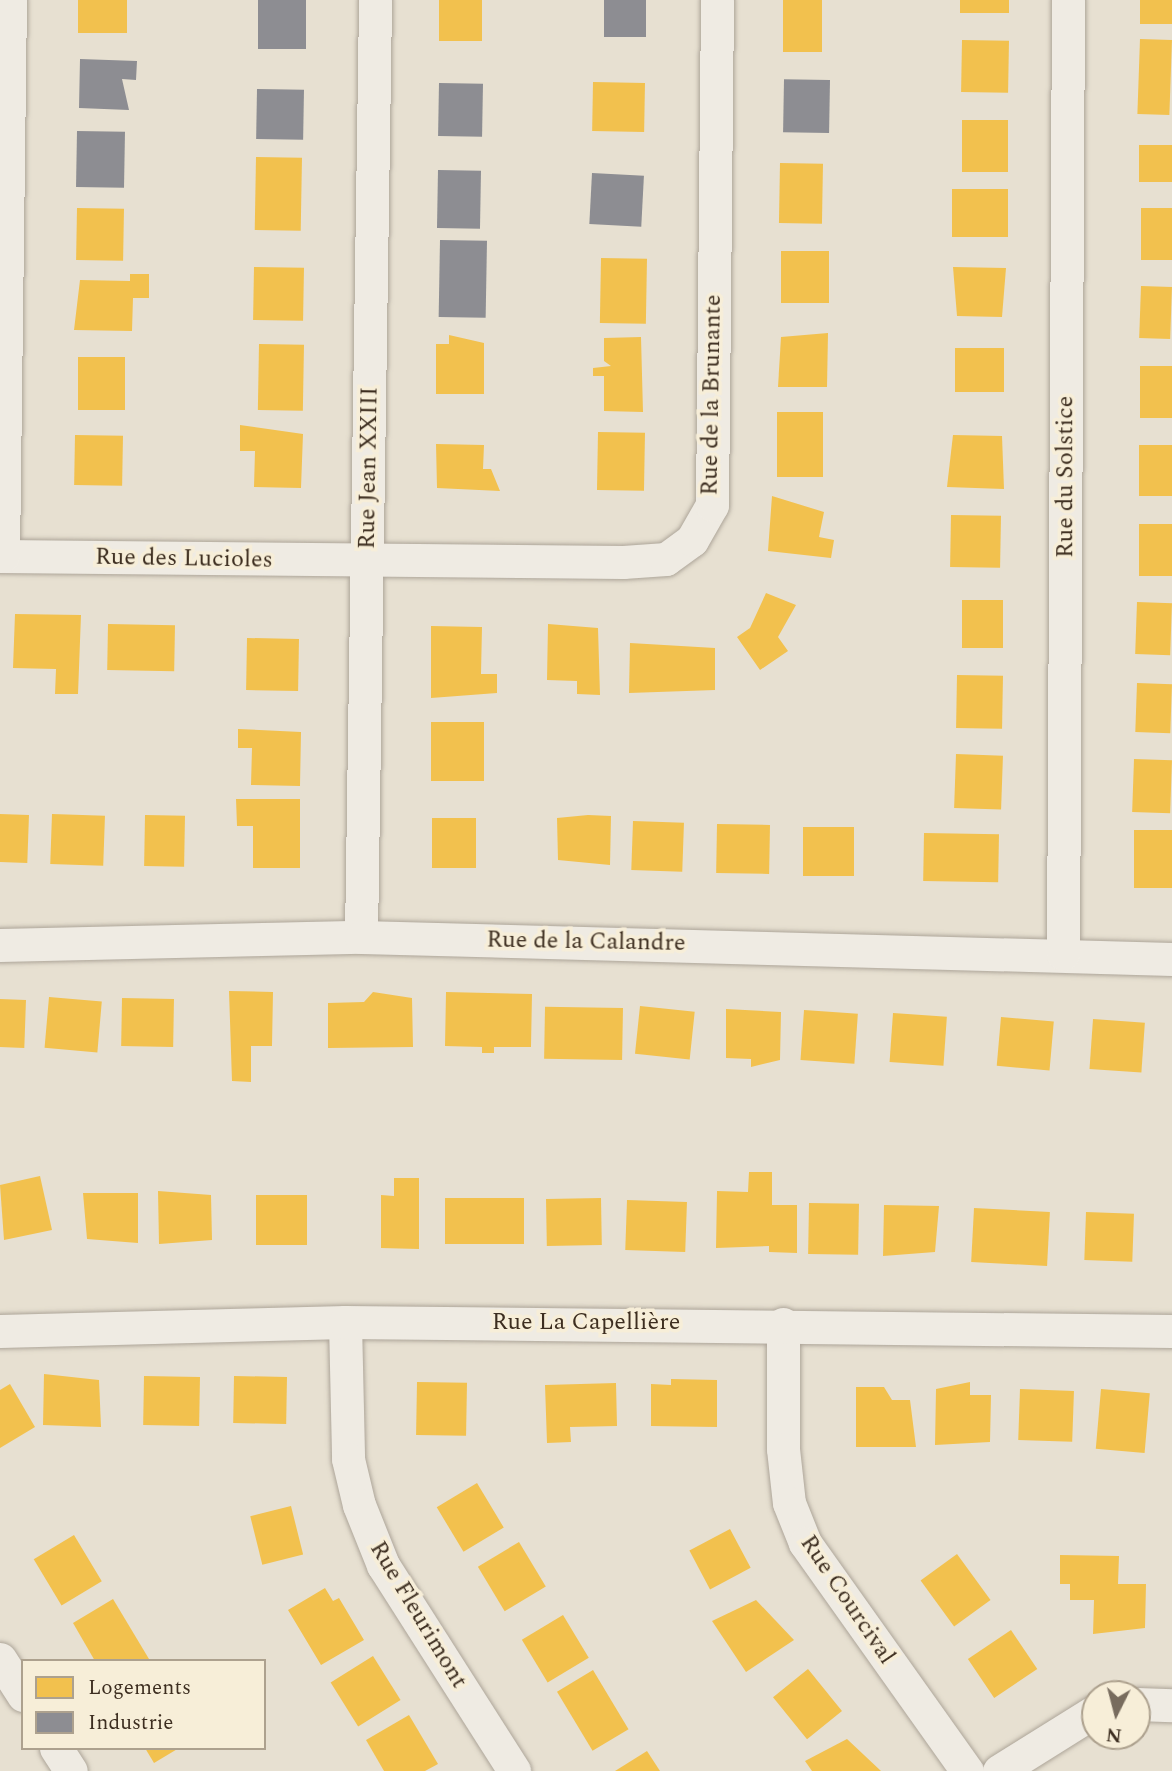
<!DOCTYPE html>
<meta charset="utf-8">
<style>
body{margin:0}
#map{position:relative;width:1172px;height:1771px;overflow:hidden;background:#e7e0d1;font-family:Spectral,serif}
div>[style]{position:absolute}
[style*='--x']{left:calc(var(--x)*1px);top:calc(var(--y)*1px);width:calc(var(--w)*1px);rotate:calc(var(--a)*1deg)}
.homes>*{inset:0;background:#f2c14e;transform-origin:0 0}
.industry>*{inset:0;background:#8d8d92;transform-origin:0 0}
.roads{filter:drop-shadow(0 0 2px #ada599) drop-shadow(0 0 2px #ada599)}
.minor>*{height:33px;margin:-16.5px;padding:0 16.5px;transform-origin:16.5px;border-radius:16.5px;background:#efebe3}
span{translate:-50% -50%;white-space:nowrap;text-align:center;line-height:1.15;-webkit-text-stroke:7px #f7eed8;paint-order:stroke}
.street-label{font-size:24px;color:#3d2e20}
.legend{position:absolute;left:21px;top:1659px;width:245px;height:91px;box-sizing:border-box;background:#f7eed8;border:2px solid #ada18e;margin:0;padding:9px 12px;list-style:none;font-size:21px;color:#3d2e20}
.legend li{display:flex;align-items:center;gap:14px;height:35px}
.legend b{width:35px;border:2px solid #ada18e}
.north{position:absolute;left:1081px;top:1680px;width:70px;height:70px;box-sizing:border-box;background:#f7eed8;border:2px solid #ada18e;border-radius:50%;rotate:186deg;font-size:19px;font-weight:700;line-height:28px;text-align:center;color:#3d2e20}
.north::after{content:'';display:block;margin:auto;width:24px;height:32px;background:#786c5e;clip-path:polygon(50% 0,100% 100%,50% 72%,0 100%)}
</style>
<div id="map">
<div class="homes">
<i style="left:78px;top:0;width:49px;height:33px"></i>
<i style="left:439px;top:0;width:43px;height:41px"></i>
<i style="left:783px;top:0;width:39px;height:52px"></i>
<i style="left:960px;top:0;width:49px;height:13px"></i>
<i style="left:1140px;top:0;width:32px;height:24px"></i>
<i style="left:1140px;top:39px;width:32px;height:75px;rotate:2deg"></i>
<i style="left:962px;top:40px;width:47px;height:52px;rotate:1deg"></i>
<i style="left:593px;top:82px;width:52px;height:49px;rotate:1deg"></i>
<i style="left:962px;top:120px;width:46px;height:52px"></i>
<i style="left:1139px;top:145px;width:33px;height:37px"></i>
<i style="left:256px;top:157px;width:46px;height:73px;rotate:1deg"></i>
<i style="left:780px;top:163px;width:43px;height:60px;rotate:1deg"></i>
<i style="left:952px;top:189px;width:56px;height:48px"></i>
<i style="left:77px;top:208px;width:47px;height:52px;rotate:1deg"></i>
<i style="left:1141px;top:208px;width:31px;height:52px"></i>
<i style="left:781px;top:251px;width:48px;height:52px"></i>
<i style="left:601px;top:258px;width:46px;height:65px;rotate:1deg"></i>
<i style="left:254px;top:267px;width:50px;height:53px;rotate:1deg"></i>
<i style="clip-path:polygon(953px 267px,1006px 268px,1002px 317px,957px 316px)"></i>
<i style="clip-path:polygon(130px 274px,149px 274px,149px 298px,133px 298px,132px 331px,74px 330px,80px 280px,130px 281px)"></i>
<i style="left:1141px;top:286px;width:31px;height:52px;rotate:2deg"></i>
<i style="clip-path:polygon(828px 333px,827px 387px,778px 387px,781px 337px)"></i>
<i style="clip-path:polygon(449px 335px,484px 343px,484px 394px,436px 394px,436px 344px,449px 344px)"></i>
<i style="clip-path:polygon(641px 337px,643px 412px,604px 411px,604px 376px,593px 376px,593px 368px,611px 366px,604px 361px,604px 338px)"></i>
<i style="left:259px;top:344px;width:45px;height:66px;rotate:1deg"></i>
<i style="left:955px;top:348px;width:49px;height:44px"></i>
<i style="left:78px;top:357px;width:47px;height:53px"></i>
<i style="left:1140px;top:366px;width:32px;height:52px"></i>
<i style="left:777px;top:412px;width:46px;height:65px"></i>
<i style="clip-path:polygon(240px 425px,303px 434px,301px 488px,254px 487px,255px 451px,240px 451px)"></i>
<i style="left:598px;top:432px;width:47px;height:58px;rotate:1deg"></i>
<i style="left:75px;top:435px;width:48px;height:50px;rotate:1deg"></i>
<i style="clip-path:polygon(953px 435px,1002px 436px,1004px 489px,947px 487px)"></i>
<i style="clip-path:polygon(436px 444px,484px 445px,483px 469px,491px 469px,500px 491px,437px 488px)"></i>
<i style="left:1139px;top:445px;width:33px;height:51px"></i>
<i style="clip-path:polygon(772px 496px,824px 512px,819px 537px,834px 540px,831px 558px,768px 551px)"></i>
<i style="left:951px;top:515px;width:50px;height:52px;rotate:1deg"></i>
<i style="left:1139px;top:524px;width:33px;height:52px"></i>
<i style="clip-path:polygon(766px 593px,796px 605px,778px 637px,788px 651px,760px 670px,737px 637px,750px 628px)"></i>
<i style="left:962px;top:600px;width:41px;height:48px"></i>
<i style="left:1137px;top:602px;width:35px;height:52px;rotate:2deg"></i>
<i style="clip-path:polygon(15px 614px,81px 615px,78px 694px,55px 694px,56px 669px,13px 668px)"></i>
<i style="left:108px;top:624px;width:67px;height:46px;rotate:1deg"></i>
<i style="clip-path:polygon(548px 624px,598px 628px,600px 695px,577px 694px,577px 681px,547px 680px)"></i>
<i style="clip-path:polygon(431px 626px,482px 627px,481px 674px,497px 674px,497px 693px,431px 698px)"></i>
<i style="left:247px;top:638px;width:52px;height:52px;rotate:1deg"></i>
<i style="clip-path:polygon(630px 643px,715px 648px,715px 690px,629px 693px)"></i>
<i style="left:957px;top:675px;width:46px;height:53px;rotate:1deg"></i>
<i style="left:1137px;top:683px;width:35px;height:49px;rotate:2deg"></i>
<i style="left:431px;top:722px;width:53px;height:59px"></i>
<i style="clip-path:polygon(238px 729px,301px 732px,300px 786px,251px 785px,252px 748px,238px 748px)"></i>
<i style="left:956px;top:754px;width:47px;height:54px;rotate:2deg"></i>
<i style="left:1134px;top:759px;width:38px;height:53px;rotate:2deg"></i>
<i style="clip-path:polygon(236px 799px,300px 799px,300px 868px,253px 868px,253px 826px,237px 826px)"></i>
<i style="left:0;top:814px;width:29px;height:48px;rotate:2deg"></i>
<i style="left:52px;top:814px;width:53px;height:50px;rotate:2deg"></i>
<i style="left:145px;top:815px;width:40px;height:51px;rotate:1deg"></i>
<i style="clip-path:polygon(588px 815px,611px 816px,610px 865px,558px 860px,557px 818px)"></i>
<i style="left:432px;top:818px;width:44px;height:50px"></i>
<i style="left:633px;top:821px;width:51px;height:49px;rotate:2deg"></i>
<i style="left:717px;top:824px;width:53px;height:49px;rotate:1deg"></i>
<i style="left:803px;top:827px;width:51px;height:49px"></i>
<i style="left:1134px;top:830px;width:38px;height:58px"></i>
<i style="left:924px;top:833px;width:75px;height:48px;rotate:1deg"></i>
<i style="clip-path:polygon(229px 991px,273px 992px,272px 1046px,251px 1046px,251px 1082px,232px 1081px)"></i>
<i style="clip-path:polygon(373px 992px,412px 998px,413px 1047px,328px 1048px,328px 1003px,364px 1002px)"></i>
<i style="clip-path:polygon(446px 992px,532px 994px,531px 1047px,494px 1047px,494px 1053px,482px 1053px,482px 1047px,445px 1046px)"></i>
<i style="left:49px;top:997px;width:53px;height:51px;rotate:5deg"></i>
<i style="left:122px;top:998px;width:52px;height:48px;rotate:1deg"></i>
<i style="left:0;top:999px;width:26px;height:48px;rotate:2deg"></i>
<i style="left:640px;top:1006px;width:55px;height:48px;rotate:6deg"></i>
<i style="left:623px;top:1008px;width:52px;height:78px;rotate:91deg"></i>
<i style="clip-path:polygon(726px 1009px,781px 1012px,780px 1060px,751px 1067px,751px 1059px,726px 1058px)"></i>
<i style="left:804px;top:1010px;width:54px;height:50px;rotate:4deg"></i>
<i style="left:893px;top:1013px;width:54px;height:49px;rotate:4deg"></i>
<i style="left:1001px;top:1017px;width:53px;height:49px;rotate:5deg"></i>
<i style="left:1093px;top:1019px;width:52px;height:50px;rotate:4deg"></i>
<i style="clip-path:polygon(749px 1172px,772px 1172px,772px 1205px,797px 1205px,797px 1253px,769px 1252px,769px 1246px,716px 1248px,717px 1191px,748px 1192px)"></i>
<i style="clip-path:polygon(40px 1176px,52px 1230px,4px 1240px,0 1185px)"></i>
<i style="clip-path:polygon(394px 1178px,419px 1178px,419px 1249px,381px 1248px,381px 1195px,394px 1196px)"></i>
<i style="clip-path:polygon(158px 1191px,211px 1195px,212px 1240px,159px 1244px)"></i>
<i style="clip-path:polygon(83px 1193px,138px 1193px,138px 1243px,87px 1239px)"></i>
<i style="left:256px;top:1195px;width:51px;height:50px"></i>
<i style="left:445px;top:1198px;width:79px;height:46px"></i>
<i style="left:601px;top:1198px;width:47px;height:55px;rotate:89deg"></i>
<i style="left:627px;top:1200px;width:60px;height:50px;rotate:2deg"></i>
<i style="left:809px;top:1203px;width:50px;height:51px;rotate:1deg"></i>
<i style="clip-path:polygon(884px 1205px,939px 1206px,935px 1252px,883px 1256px)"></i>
<i style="left:974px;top:1208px;width:76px;height:54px;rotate:3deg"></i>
<i style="left:1086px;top:1212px;width:48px;height:48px;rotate:2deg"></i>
<i style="clip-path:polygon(44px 1374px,99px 1380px,101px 1427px,43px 1425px)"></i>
<i style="left:144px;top:1376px;width:56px;height:49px;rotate:1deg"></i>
<i style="left:234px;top:1376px;width:53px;height:47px;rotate:1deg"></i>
<i style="clip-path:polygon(671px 1379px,717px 1380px,717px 1427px,651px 1426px,651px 1384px,671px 1385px)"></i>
<i style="left:417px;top:1382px;width:50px;height:53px;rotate:1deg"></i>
<i style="clip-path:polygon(970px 1382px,970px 1395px,991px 1395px,990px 1442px,935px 1445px,936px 1389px)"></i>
<i style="clip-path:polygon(616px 1383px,617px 1426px,570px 1427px,571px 1442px,547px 1443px,545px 1385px)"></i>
<i style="clip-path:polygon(10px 1384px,35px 1427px,0 1448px,0 1390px)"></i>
<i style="clip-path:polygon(856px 1387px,884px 1387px,892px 1400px,910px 1400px,916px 1447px,856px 1447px)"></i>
<i style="left:1020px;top:1389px;width:54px;height:51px;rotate:2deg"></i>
<i style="left:1101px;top:1389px;width:49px;height:60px;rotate:5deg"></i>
<i style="left:477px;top:1483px;width:52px;height:47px;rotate:59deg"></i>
<i style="left:291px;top:1506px;width:50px;height:42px;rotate:76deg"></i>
<i style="left:730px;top:1529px;width:44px;height:46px;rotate:62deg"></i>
<i style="left:74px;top:1535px;width:54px;height:47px;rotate:59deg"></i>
<i style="left:519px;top:1542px;width:52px;height:48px;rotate:59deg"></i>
<i style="left:957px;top:1554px;width:57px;height:45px;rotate:54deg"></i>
<i style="clip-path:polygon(1060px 1555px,1119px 1556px,1118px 1584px,1146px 1584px,1145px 1628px,1093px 1634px,1094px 1600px,1070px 1600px,1070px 1584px,1060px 1584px)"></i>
<i style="clip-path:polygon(325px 1588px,333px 1601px,339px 1598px,364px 1640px,321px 1665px,288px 1610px)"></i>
<i style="clip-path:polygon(113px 1599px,149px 1659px,146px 1661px,95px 1661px,73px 1623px)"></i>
<i style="clip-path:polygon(756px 1600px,794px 1640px,746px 1672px,712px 1621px)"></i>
<i style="left:563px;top:1615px;width:50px;height:48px;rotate:59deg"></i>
<i style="left:1011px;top:1630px;width:47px;height:52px;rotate:56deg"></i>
<i style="left:373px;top:1656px;width:52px;height:50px;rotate:58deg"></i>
<i style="left:808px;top:1669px;width:54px;height:45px;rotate:51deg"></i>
<i style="left:593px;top:1670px;width:69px;height:42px;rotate:59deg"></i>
<i style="clip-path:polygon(409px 1715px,438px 1764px,425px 1771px,384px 1771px,366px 1740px)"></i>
<i style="clip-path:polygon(847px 1739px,881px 1771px,812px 1771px,805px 1761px)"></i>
<i style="clip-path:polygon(145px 1748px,179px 1748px,154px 1763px)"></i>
<i style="clip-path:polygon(647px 1751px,660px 1771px,615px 1771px)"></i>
</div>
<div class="industry">
<i style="left:258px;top:0;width:48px;height:49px"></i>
<i style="left:604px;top:0;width:42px;height:37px"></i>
<i style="clip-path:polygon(80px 59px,137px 61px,136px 80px,122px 79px,129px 110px,79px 108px)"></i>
<i style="left:830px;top:80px;width:53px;height:46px;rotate:91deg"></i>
<i style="left:439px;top:83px;width:44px;height:53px;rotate:1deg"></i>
<i style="left:257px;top:89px;width:47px;height:50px;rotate:1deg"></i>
<i style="left:77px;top:131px;width:48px;height:56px;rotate:1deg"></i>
<i style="left:438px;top:170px;width:43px;height:58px;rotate:1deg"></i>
<i style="left:592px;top:173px;width:52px;height:51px;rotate:3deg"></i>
<i style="left:440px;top:240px;width:47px;height:77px;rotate:1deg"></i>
</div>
<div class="roads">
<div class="minor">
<i style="--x:0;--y:556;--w:623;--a:0.55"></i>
<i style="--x:623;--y:562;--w:43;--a:-4"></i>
<i style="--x:666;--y:559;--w:32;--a:-36"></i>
<i style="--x:692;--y:540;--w:40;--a:-60.3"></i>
<i style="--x:712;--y:505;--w:505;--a:-89.43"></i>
<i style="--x:3;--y:556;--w:556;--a:-89.28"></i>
<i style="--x:361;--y:937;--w:937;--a:-89.14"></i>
<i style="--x:0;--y:945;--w:361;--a:-1.3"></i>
<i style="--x:361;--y:937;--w:811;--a:1.55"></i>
<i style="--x:1063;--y:954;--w:954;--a:-89.7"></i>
<i style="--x:345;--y:1322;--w:137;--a:88.7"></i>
<i style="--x:348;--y:1459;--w:47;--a:76.6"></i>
<i style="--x:359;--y:1505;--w:65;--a:68.2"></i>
<i style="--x:383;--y:1565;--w:244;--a:57.5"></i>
<i style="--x:783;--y:1324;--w:125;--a:90"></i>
<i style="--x:783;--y:1449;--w:54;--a:83.7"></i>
<i style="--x:789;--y:1503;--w:43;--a:68.2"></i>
<i style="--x:805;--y:1543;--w:280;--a:54.6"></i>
<i style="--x:0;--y:1331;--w:345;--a:-1.5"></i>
<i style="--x:345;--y:1322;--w:827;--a:0.62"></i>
<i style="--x:0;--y:1659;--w:43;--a:57.4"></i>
<i style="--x:1137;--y:1704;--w:35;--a:2"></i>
<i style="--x:56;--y:1748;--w:27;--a:57"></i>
<i style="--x:999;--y:1771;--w:113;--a:-32"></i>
</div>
</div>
<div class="street-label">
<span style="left:712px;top:395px;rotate:-89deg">Rue de la Brunante</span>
<span style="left:369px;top:468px;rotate:-89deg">Rue Jean XXIII</span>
<span style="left:1066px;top:477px;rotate:-90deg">Rue du Solstice</span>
<span style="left:184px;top:559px;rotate:1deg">Rue des Lucioles</span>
<span style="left:586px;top:942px;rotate:1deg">Rue de la Calandre</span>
<span style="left:586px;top:1323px">Rue La Capellière</span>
<span style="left:847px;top:1600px;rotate:56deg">Rue Courcival</span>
<span style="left:418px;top:1615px;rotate:59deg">Rue Fleurimont</span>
</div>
<ul class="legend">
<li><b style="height:19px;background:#f2c14e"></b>Logements</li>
<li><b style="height:19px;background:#8d8d92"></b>Industrie</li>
</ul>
<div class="north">N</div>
</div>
